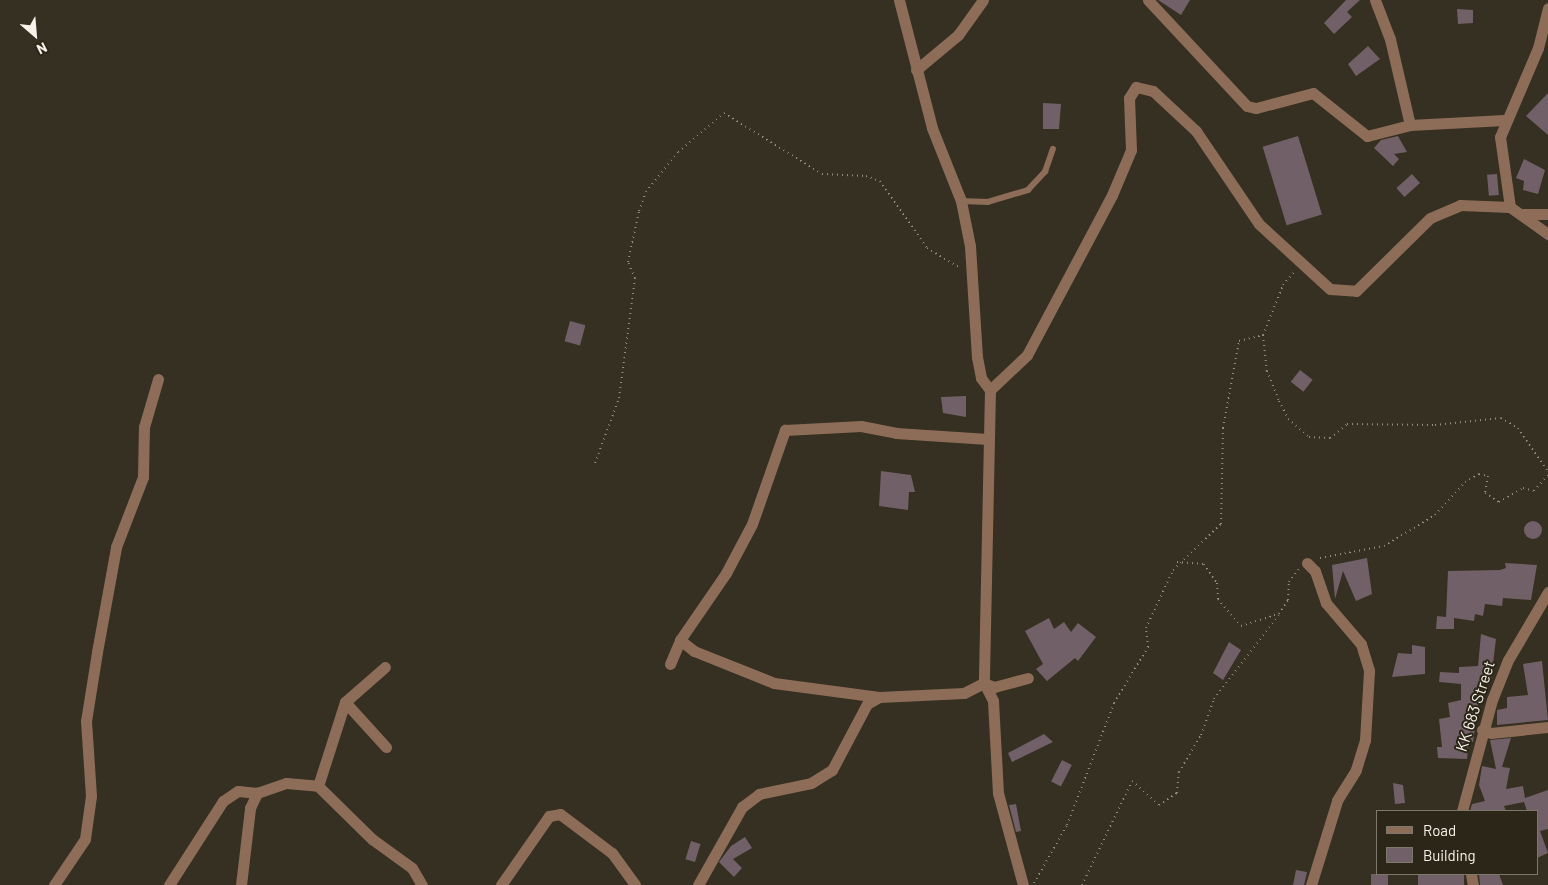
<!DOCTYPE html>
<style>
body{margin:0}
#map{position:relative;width:1548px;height:885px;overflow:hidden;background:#353021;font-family:Barlow,sans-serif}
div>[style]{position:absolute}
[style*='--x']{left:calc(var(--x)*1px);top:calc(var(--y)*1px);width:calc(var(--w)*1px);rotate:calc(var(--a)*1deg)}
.building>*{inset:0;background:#716067;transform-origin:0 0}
.round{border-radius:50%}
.path>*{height:2px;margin-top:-1px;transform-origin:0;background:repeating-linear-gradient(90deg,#928d81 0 1px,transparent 0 5px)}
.lane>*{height:5.5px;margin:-2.75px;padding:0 2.75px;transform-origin:2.75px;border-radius:2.75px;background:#8e6d58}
.street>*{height:11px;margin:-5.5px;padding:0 5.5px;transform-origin:5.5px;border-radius:5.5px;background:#8e6d58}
span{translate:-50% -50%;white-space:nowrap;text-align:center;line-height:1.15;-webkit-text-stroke:4px #2b2618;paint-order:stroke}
.street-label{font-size:16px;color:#f7f3ea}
.legend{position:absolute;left:1376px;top:810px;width:162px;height:65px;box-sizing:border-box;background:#2b2618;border:1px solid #7d786c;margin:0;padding:6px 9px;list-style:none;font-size:15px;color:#f7f3ea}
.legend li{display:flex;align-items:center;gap:10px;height:25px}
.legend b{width:25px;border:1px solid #7d786c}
.north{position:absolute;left:10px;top:10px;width:50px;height:50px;-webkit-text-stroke:4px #2b2618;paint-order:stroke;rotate:153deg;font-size:14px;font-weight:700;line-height:20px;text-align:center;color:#f7f3ea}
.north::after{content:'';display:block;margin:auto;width:18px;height:22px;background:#f7f3ea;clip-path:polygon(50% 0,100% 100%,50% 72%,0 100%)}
</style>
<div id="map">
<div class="building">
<i style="clip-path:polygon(1158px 0,1190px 0,1181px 15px)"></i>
<i style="clip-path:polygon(1346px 0,1360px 0,1347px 12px,1352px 17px,1334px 34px,1324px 23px)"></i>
<i style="clip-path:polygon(1457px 9px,1473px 10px,1473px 23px,1458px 24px)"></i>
<i style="clip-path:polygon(1368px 46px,1380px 59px,1356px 76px,1348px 64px)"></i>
<i style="clip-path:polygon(1548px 93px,1548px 135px,1526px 116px)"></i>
<i style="clip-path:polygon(1043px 103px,1061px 104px,1059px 129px,1043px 129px)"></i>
<i style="left:1298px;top:136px;width:82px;height:37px;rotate:73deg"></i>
<i style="clip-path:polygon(1398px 136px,1407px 152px,1394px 154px,1399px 159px,1393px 166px,1374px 148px,1381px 140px)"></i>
<i style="clip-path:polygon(1524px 159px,1545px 170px,1538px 194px,1523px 190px,1524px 181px,1516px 178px)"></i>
<i style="left:1412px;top:174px;width:12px;height:21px;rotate:48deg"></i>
<i style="left:1497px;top:174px;width:21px;height:10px;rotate:85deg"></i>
<i style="left:570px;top:321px;width:16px;height:21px;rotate:15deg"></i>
<i style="left:1300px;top:370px;width:16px;height:15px;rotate:38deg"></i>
<i style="clip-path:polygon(966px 396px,966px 417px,943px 413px,941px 397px)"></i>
<i style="clip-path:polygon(881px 471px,911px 475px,915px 492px,909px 492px,908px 510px,879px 506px)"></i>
<i class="round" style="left:1524px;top:521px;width:18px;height:18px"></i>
<i style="clip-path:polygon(1367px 558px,1372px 594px,1356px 601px,1343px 571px,1335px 599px,1332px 565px)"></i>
<i style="clip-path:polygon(1505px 563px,1537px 565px,1531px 600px,1503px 598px,1502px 606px,1485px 604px,1483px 616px,1475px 614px,1474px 621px,1454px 618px,1454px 629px,1436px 629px,1437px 616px,1446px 617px,1448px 571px,1500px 570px,1506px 568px)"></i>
<i style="clip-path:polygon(1049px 618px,1054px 629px,1064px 622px,1071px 632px,1078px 623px,1096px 637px,1078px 661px,1075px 658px,1047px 681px,1036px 669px,1043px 664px,1025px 631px)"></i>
<i style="clip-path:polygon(1481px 634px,1496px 639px,1491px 680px,1483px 680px,1481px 685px,1473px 742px,1469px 741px,1467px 759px,1438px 758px,1437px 747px,1442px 747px,1439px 719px,1450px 717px,1448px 703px,1461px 700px,1461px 684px,1439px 682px,1440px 672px,1459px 673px,1459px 667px,1478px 666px)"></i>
<i style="clip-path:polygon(1229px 642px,1241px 650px,1223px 680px,1213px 673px)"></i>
<i style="clip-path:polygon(1412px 645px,1425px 647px,1425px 674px,1392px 677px,1398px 653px,1412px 654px)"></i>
<i style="clip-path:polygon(1542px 661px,1548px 720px,1497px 725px,1497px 710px,1507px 708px,1507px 697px,1528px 695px,1523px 664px)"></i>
<i style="clip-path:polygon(1044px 734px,1053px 742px,1012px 762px,1008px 753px)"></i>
<i style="clip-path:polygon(1511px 738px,1502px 767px,1510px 768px,1506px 789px,1523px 786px,1525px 798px,1548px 790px,1548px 829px,1540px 831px,1548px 853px,1537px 858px,1537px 811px,1527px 811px,1524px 802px,1504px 806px,1506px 811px,1470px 811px,1472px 804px,1485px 801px,1479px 785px,1482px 766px,1496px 769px,1490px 740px)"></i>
<i style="left:1062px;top:760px;width:11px;height:24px;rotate:27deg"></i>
<i style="clip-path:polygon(1393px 783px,1403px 785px,1405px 803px,1395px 804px)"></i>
<i style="clip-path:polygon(1016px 804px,1021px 831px,1016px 832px,1009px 805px)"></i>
<i style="clip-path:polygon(745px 837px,752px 848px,733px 859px,742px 868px,734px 877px,719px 862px,731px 846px)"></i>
<i style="left:691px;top:841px;width:10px;height:19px;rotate:17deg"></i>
<i style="clip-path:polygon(1296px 870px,1307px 872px,1304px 885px,1293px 885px)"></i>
<i style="left:1371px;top:874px;width:17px;height:11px"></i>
<i style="left:1418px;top:874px;width:46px;height:12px"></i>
<i style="clip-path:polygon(1479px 874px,1499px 874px,1503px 885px,1480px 885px)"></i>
</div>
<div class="path">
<i style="--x:1263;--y:335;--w:36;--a:84"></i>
<i style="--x:1267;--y:371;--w:32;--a:68"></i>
<i style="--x:1279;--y:401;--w:20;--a:63"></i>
<i style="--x:1288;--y:419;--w:28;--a:41"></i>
<i style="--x:1309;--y:437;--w:21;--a:3"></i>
<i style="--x:1330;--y:438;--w:22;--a:-39"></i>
<i style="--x:1347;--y:424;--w:88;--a:0.7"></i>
<i style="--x:1435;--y:425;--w:66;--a:-6.1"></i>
<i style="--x:1501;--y:418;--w:20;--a:30"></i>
<i style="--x:1518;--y:428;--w:53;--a:55.7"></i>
<i style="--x:595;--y:463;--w:69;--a:-69.7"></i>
<i style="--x:619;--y:398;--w:121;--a:-82.4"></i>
<i style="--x:635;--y:278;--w:17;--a:-114"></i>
<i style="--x:628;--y:262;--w:52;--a:-77.8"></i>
<i style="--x:639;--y:211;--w:20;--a:-70"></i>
<i style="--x:646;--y:192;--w:51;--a:-51.3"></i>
<i style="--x:678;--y:152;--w:60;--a:-40.3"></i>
<i style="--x:724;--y:113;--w:115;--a:31.9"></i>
<i style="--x:822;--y:174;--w:44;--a:2.6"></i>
<i style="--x:866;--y:176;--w:15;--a:20"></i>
<i style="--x:880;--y:181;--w:82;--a:55"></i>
<i style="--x:927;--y:248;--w:37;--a:31"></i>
<i style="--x:1320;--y:558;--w:65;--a:-10.6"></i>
<i style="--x:1384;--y:546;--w:60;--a:-31.3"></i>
<i style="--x:1435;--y:515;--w:45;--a:-47.7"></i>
<i style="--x:1465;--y:482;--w:16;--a:-30"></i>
<i style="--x:1479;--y:474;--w:9;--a:13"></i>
<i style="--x:1488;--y:476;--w:17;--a:100"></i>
<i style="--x:1485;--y:493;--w:17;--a:33"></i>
<i style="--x:1499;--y:502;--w:28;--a:-30"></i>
<i style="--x:1523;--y:488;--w:11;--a:15"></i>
<i style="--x:1534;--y:491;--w:21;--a:-49"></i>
<i style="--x:1177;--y:562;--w:27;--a:4"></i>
<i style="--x:1204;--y:564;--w:23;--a:56"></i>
<i style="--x:1217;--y:583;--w:16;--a:86"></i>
<i style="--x:1218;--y:599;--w:35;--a:50"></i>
<i style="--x:1241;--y:626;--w:40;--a:-18"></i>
<i style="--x:1279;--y:614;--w:17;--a:-57"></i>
<i style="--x:1288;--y:600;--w:18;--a:-87"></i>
<i style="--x:1289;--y:582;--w:16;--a:-52"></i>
<i style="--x:1034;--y:883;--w:67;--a:-60.4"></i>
<i style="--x:1067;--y:825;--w:131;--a:-68.9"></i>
<i style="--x:1114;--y:703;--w:66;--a:-58.7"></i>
<i style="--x:1148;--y:647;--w:19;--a:-96"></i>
<i style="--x:1146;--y:628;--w:64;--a:-65"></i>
<i style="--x:1173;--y:570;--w:66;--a:-43.8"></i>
<i style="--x:1221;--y:524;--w:96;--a:-88.8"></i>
<i style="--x:1223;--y:428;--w:88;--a:-79.6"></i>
<i style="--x:1239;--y:341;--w:25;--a:-14"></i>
<i style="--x:1263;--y:335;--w:54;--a:-68.2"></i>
<i style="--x:1283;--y:285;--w:18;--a:-49"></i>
<i style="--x:1082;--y:885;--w:115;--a:-64.3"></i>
<i style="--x:1132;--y:781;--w:36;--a:42"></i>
<i style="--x:1159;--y:805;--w:22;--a:-34"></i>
<i style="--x:1177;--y:793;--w:21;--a:-85"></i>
<i style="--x:1179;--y:772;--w:43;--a:-59.3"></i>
<i style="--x:1201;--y:735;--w:38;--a:-70"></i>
<i style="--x:1214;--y:699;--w:106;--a:-52.3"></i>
</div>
<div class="lane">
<i style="--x:961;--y:201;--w:27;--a:2"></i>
<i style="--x:988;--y:202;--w:42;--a:-16.7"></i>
<i style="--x:1028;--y:190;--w:25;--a:-47"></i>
<i style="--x:1045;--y:172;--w:24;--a:-71"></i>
</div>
<div class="street">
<i style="--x:899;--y:0;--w:132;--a:75.5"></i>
<i style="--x:932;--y:128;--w:79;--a:68.3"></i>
<i style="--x:961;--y:201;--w:46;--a:78.7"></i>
<i style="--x:970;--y:246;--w:111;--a:86.4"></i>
<i style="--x:977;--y:357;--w:21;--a:79"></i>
<i style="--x:981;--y:378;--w:15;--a:53"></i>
<i style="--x:990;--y:390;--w:293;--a:91.2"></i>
<i style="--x:984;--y:683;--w:20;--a:63"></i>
<i style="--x:993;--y:701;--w:92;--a:86.9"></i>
<i style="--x:998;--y:793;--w:95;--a:74.8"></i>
<i style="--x:1148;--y:0;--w:145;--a:47"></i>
<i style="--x:1247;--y:106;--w:9;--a:13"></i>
<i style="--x:1256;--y:108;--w:59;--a:-14.7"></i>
<i style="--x:1313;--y:93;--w:69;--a:38.5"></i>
<i style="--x:1367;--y:136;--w:44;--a:-14.3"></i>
<i style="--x:1375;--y:0;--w:42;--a:69"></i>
<i style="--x:1390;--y:39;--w:88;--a:76.9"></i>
<i style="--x:1410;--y:125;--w:94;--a:-3"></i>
<i style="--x:916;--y:70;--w:55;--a:-39.8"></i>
<i style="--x:958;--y:35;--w:43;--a:-54.5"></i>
<i style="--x:1510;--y:207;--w:71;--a:-98.1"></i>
<i style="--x:1500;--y:137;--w:97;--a:-66.9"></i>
<i style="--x:1538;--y:48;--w:41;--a:-76"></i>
<i style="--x:1521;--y:214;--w:27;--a:0"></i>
<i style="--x:990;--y:390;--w:51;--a:-43.4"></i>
<i style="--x:1027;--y:355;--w:181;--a:-62"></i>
<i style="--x:1112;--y:195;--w:49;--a:-67.1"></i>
<i style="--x:1131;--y:150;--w:52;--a:-92.2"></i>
<i style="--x:1129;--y:98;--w:13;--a:-58"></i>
<i style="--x:1136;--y:87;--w:17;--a:13"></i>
<i style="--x:1153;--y:91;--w:59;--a:42.9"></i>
<i style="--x:1196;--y:131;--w:112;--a:55.9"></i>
<i style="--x:1259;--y:224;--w:96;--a:42.5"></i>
<i style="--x:1330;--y:289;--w:26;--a:4"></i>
<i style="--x:1356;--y:291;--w:104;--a:-44.6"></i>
<i style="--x:1430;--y:218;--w:33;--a:-23"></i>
<i style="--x:1460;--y:205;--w:50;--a:2.3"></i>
<i style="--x:1510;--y:207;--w:47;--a:35.4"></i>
<i style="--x:1307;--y:563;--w:11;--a:45"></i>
<i style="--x:1315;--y:571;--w:34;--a:71"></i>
<i style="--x:1326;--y:603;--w:54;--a:49.5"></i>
<i style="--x:1361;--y:644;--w:28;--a:73"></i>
<i style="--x:1369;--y:671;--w:69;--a:93.3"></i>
<i style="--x:1365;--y:740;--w:31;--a:107"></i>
<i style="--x:1356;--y:770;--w:36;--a:122"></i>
<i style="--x:1337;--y:801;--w:88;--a:107.2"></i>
<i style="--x:680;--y:640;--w:18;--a:38"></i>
<i style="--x:694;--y:651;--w:86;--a:21.8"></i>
<i style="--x:774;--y:683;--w:106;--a:7.6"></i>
<i style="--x:670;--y:664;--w:26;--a:-67"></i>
<i style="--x:680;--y:640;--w:81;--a:-55.5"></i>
<i style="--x:726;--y:573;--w:55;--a:-62"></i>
<i style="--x:752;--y:524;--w:100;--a:-70.7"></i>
<i style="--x:785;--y:430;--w:76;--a:-3"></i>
<i style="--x:861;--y:426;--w:36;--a:11"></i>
<i style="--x:896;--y:433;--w:92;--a:3.7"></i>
<i style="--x:345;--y:702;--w:61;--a:47.7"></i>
<i style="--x:1482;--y:730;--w:9;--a:18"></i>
<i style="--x:1491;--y:733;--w:57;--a:-6"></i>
<i style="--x:318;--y:786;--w:88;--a:-72.2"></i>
<i style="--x:345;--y:702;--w:53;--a:-41.2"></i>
<i style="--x:1462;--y:811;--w:115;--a:-74.9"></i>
<i style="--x:1492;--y:700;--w:43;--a:-68.2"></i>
<i style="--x:1508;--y:660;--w:79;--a:-59.5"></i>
<i style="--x:1471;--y:874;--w:11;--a:80"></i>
<i style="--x:54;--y:885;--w:55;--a:-56"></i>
<i style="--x:85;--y:839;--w:43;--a:-82.1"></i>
<i style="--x:91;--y:796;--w:75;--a:-93.8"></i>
<i style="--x:86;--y:721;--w:70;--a:-80.9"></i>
<i style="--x:97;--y:652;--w:107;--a:-79.7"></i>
<i style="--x:116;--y:547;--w:75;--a:-68.9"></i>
<i style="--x:143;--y:477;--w:50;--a:-88.9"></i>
<i style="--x:144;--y:427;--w:50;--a:-73.7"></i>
<i style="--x:169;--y:885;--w:100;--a:-57.3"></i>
<i style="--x:223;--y:801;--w:18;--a:-34"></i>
<i style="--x:238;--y:791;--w:19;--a:6"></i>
<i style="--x:241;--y:885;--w:78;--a:-83.3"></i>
<i style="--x:250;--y:808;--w:17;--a:-65"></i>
<i style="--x:257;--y:793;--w:31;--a:-19"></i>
<i style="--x:286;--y:783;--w:32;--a:5"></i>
<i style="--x:318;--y:786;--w:76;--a:44.5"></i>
<i style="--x:372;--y:839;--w:49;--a:35.9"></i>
<i style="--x:412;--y:868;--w:20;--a:60"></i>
<i style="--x:501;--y:885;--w:84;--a:-55.2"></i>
<i style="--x:549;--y:816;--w:11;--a:-10"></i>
<i style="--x:560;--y:814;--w:65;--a:36.9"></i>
<i style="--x:612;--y:853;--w:39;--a:54"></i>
<i style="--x:698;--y:885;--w:90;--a:-60.6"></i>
<i style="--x:742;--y:807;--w:21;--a:-37"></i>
<i style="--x:759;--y:794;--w:53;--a:-11.9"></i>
<i style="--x:811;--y:783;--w:25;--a:-32"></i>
<i style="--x:832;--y:770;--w:75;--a:-62.1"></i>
<i style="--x:867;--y:704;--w:14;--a:-30"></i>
<i style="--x:879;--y:697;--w:85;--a:-2.7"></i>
<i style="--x:964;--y:693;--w:22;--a:-27"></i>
<i style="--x:984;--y:683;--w:11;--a:22"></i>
<i style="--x:994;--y:687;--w:35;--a:-15"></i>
</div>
<div class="street-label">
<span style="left:1475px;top:706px;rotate:-72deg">KK 683 Street</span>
</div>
<ul class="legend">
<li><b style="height:6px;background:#8e6d58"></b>Road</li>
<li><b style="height:14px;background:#716067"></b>Building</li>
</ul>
<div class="north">N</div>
</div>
